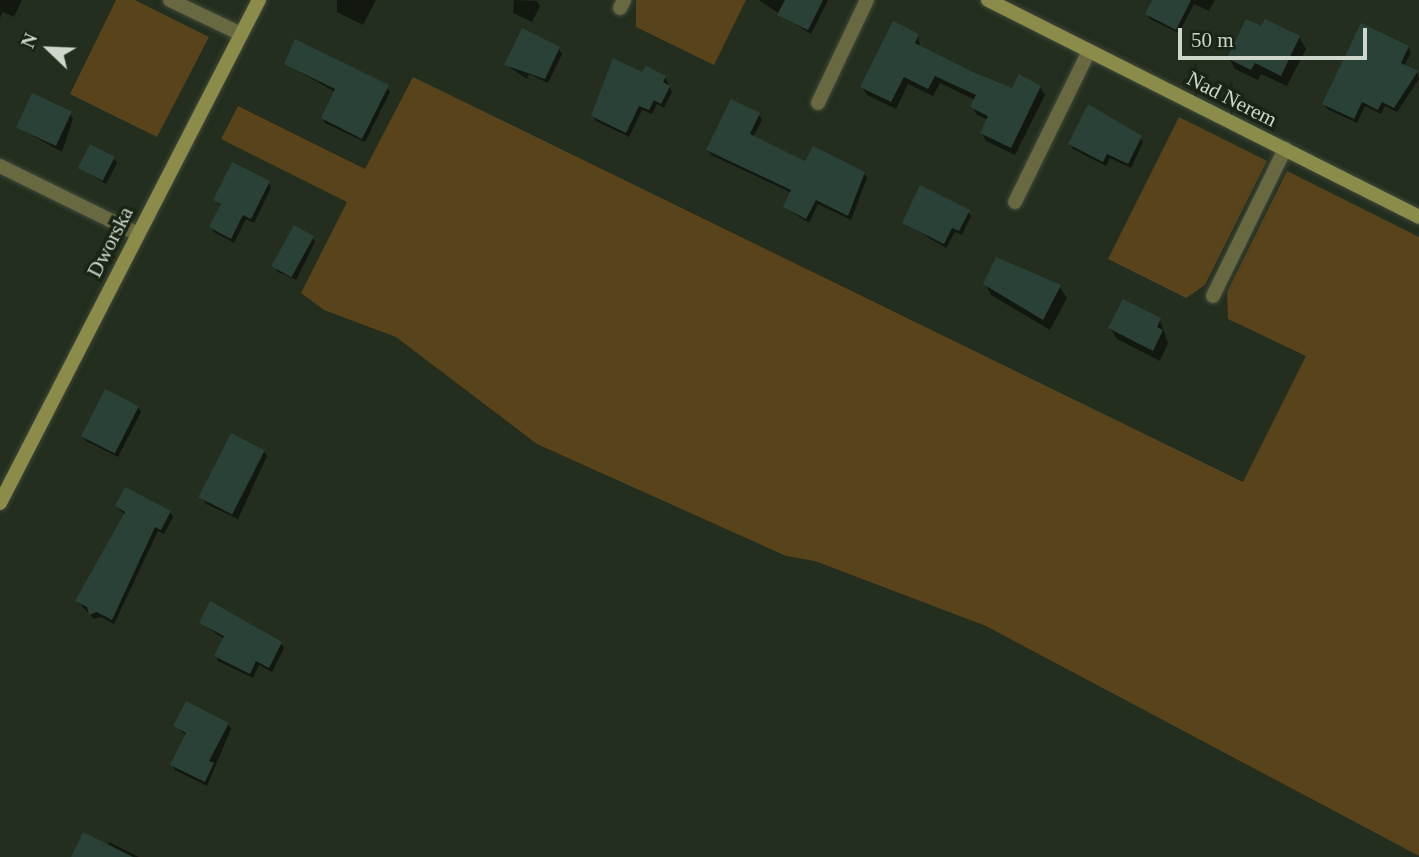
<!DOCTYPE html>
<style>
body{margin:0}
#map{position:relative;width:1419px;height:857px;overflow:hidden;background:#232e1e;font-family:Georgia,serif}
div>[style]{position:absolute}
[style*='--x']{left:calc(var(--x)*1px);top:calc(var(--y)*1px);width:calc(var(--w)*1px);rotate:calc(var(--a)*1deg)}
.green>*{inset:0;background:#59431b}
.shadow>*{inset:0;background:#0007}
.building>*{inset:0;background:#2a4137;transform-origin:0 0}
.roads{filter:drop-shadow(0 0 2px #3f493a) drop-shadow(0 0 2px #3f493a)}
.street>*{height:14px;margin:-7px;padding:0 7px;transform-origin:7px;border-radius:7px;background:#686841}
.secondary>*{height:14px;margin:-7px;padding:0 7px;transform-origin:7px;border-radius:7px;background:#8b8b4a}
span{translate:-50% -50%;white-space:nowrap;text-align:center;line-height:1.15;-webkit-text-stroke:7px #192414;paint-order:stroke}
.street-label{font-size:21px;color:#cfd7cc}
.north{position:absolute;left:14px;top:14px;width:70px;height:70px;-webkit-text-stroke:5px #192414;paint-order:stroke;rotate:293deg;font-size:19px;font-weight:700;line-height:28px;text-align:center;color:#cfd7cc}
.north::after{content:'';display:block;margin:auto;width:24px;height:32px;background:#cfd7cc;clip-path:polygon(50% 0,100% 100%,50% 72%,0 100%)}
.scale{position:absolute;left:1178px;top:28px;width:189px;height:32px;box-sizing:border-box;border:4px solid #cfd7cc;border-top:0;padding-left:9px;font-size:21px;line-height:24px;white-space:nowrap;color:#cfd7cc;-webkit-text-stroke:5px #192414;paint-order:stroke}
</style>
<div id="map">
<div class="green">
<i style="clip-path:polygon(116px 0,135px 0,209px 37px,157px 137px,70px 94px)"></i>
<i style="clip-path:polygon(636px 0,746px 0,714px 65px,636px 27px)"></i>
<i style="clip-path:polygon(413px 77px,1243px 482px,1306px 356px,1228px 319px,1227px 292px,1287px 171px,1419px 237px,1419px 856px,986px 626px,815px 561px,786px 556px,537px 444px,396px 337px,324px 310px,301px 293px,347px 202px,221px 139px,238px 106px,365px 169px)"></i>
<i style="clip-path:polygon(1179px 117px,1267px 161px,1205px 285px,1186px 298px,1108px 259px)"></i>
</div>
<div class="shadow">
<i style="clip-path:polygon(0 0,22px 0,14px 17px,3px 12px,0 18px)"></i>
<i style="clip-path:polygon(337px 0,376px 0,363px 25px,337px 12px)"></i>
<i style="clip-path:polygon(514px 0,537px 1px,540px 6px,532px 22px,513px 13px)"></i>
<i style="clip-path:polygon(828px 0,811px 34px,760px 1px,760px 0)"></i>
<i style="clip-path:polygon(1154px 0,1215px 0,1209px 11px,1194px 4px,1179px 33px,1150px 19px,1147px 14px)"></i>
<i style="clip-path:polygon(1262px 28px,1299px 37px,1306px 49px,1287px 86px,1261px 74px,1258px 80px,1235px 69px,1229px 58px)"></i>
<i style="clip-path:polygon(918px 35px,920px 48px,1013px 91px,1040px 87px,1045px 95px,1015px 155px,986px 141px,982px 133px,988px 120px,977px 115px,972px 106px,975px 100px,940px 83px,933px 96px,908px 84px,896px 109px,867px 95px,862px 87px)"></i>
<i style="clip-path:polygon(1408px 47px,1411px 53px,1404px 66px,1417px 72px,1419px 79px,1397px 112px,1385px 106px,1381px 114px,1365px 106px,1357px 123px,1327px 109px,1324px 104px)"></i>
<i style="clip-path:polygon(559px 49px,562px 54px,548px 83px,529px 74px,527px 79px,506px 65px)"></i>
<i style="clip-path:polygon(286px 64px,387px 87px,390px 92px,365px 142px,325px 123px,323px 118px,335px 92px)"></i>
<i style="clip-path:polygon(643px 74px,665px 77px,672px 92px,664px 108px,657px 104px,652px 114px,642px 110px,629px 137px,596px 121px,593px 116px)"></i>
<i style="clip-path:polygon(1088px 107px,1140px 137px,1143px 142px,1131px 168px,1110px 158px,1106px 166px,1073px 149px,1070px 144px)"></i>
<i style="clip-path:polygon(70px 114px,73px 119px,62px 152px,17px 127px)"></i>
<i style="clip-path:polygon(759px 115px,762px 120px,753px 137px,806px 163px,864px 173px,867px 178px,851px 220px,818px 204px,809px 223px,784px 207px,792px 193px,711px 155px,708px 150px)"></i>
<i style="clip-path:polygon(114px 158px,117px 163px,106px 184px,80px 168px)"></i>
<i style="clip-path:polygon(269px 183px,271px 188px,254px 223px,246px 219px,234px 243px,214px 232px,211px 227px,222px 206px,215px 200px)"></i>
<i style="clip-path:polygon(968px 211px,971px 216px,962px 235px,955px 232px,946px 248px,904px 223px)"></i>
<i style="clip-path:polygon(313px 237px,315px 242px,296px 280px,278px 272px,275px 267px)"></i>
<i style="clip-path:polygon(997px 259px,1060px 287px,1067px 298px,1050px 330px,991px 295px,985px 283px)"></i>
<i style="clip-path:polygon(1160px 320px,1168px 343px,1160px 361px,1117px 339px,1110px 328px)"></i>
<i style="clip-path:polygon(138px 407px,141px 412px,118px 457px,86px 441px,83px 436px)"></i>
<i style="clip-path:polygon(264px 451px,267px 456px,238px 519px,206px 504px,203px 499px)"></i>
<i style="clip-path:polygon(116px 506px,170px 512px,173px 517px,164px 534px,158px 531px,114px 624px,101px 617px,94px 619px,77px 601px,125px 515px)"></i>
<i style="clip-path:polygon(201px 623px,281px 643px,284px 648px,272px 672px,259px 665px,253px 678px,218px 661px,216px 656px,224px 639px)"></i>
<i style="clip-path:polygon(228px 724px,231px 729px,207px 786px,175px 770px,172px 765px,187px 736px,175px 726px)"></i>
<i style="clip-path:polygon(109px 842px,139px 857px,73px 857px,107px 846px)"></i>
</div>
<div class="building">
<i style="clip-path:polygon(785px 0,823px 0,808px 30px,777px 15px)"></i>
<i style="clip-path:polygon(1152px 0,1191px 0,1176px 30px,1145px 14px)"></i>
<i style="clip-path:polygon(1246px 19px,1261px 26px,1265px 19px,1300px 36px,1281px 76px,1255px 63px,1251px 70px,1227px 58px)"></i>
<i style="clip-path:polygon(893px 21px,919px 34px,915px 43px,975px 73px,1012px 88px,1019px 74px,1041px 86px,1011px 148px,980px 133px,988px 116px,970px 107px,976px 95px,935px 76px,928px 89px,904px 77px,891px 102px,860px 87px)"></i>
<i style="clip-path:polygon(1361px 23px,1409px 46px,1401px 63px,1418px 71px,1394px 108px,1382px 102px,1378px 110px,1362px 102px,1354px 119px,1322px 104px)"></i>
<i style="clip-path:polygon(522px 28px,560px 47px,545px 79px,504px 65px)"></i>
<i style="clip-path:polygon(295px 39px,389px 85px,362px 139px,321px 118px,335px 89px,284px 64px)"></i>
<i style="clip-path:polygon(613px 58px,642px 72px,646px 66px,666px 76px,663px 82px,670px 86px,661px 104px,654px 100px,649px 110px,639px 106px,626px 133px,591px 116px)"></i>
<i style="left:32px;top:93px;width:44px;height:38px;rotate:25deg"></i>
<i style="clip-path:polygon(731px 99px,760px 113px,750px 134px,805px 161px,813px 146px,865px 172px,848px 216px,816px 200px,806px 219px,783px 207px,791px 190px,706px 150px)"></i>
<i style="clip-path:polygon(1088px 104px,1142px 136px,1128px 164px,1107px 154px,1103px 162px,1068px 144px)"></i>
<i style="left:90px;top:144px;width:28px;height:27px;rotate:27deg"></i>
<i style="clip-path:polygon(232px 162px,270px 181px,251px 219px,243px 215px,231px 239px,209px 227px,221px 204px,213px 200px)"></i>
<i style="clip-path:polygon(920px 185px,970px 210px,959px 231px,952px 228px,944px 244px,902px 223px)"></i>
<i style="left:294px;top:225px;width:23px;height:47px;rotate:29deg"></i>
<i style="clip-path:polygon(996px 257px,1061px 285px,1043px 320px,983px 284px)"></i>
<i style="clip-path:polygon(1123px 299px,1161px 318px,1157px 327px,1163px 330px,1153px 351px,1108px 328px)"></i>
<i style="left:105px;top:389px;width:38px;height:53px;rotate:27deg"></i>
<i style="left:231px;top:433px;width:38px;height:72px;rotate:27deg"></i>
<i style="clip-path:polygon(125px 487px,171px 511px,161px 530px,155px 527px,112px 620px,97px 612px,89px 615px,87px 607px,75px 601px,125px 512px,115px 506px)"></i>
<i style="clip-path:polygon(210px 601px,282px 642px,269px 668px,256px 661px,250px 674px,214px 656px,224px 636px,199px 623px)"></i>
<i style="clip-path:polygon(186px 701px,229px 723px,209px 761px,214px 763px,205px 782px,170px 765px,186px 733px,173px 726px)"></i>
<i style="clip-path:polygon(83px 832px,133px 857px,71px 857px)"></i>
</div>
<div class="roads">
<div class="street">
<i style="--x:170;--y:0;--w:79;--a:25.6"></i>
<i style="--x:620;--y:8;--w:9;--a:-63"></i>
<i style="--x:818;--y:103;--w:114;--a:-64.6"></i>
<i style="--x:0;--y:166;--w:154;--a:26.2"></i>
<i style="--x:1015;--y:202;--w:168;--a:-63.9"></i>
<i style="--x:1213;--y:296;--w:164;--a:-63.9"></i>
</div>
<div class="secondary">
<i style="--x:988;--y:0;--w:483;--a:26.7"></i>
<i style="--x:0;--y:503;--w:566;--a:-62.76"></i>
</div>
</div>
<div class="street-label">
<span style="left:1232px;top:99px;rotate:27deg">Nad Nerem</span>
<span style="left:110px;top:242px;rotate:-63deg">Dworska</span>
</div>
<div class="north">N</div>
<div class="scale">50 m</div>
</div>
